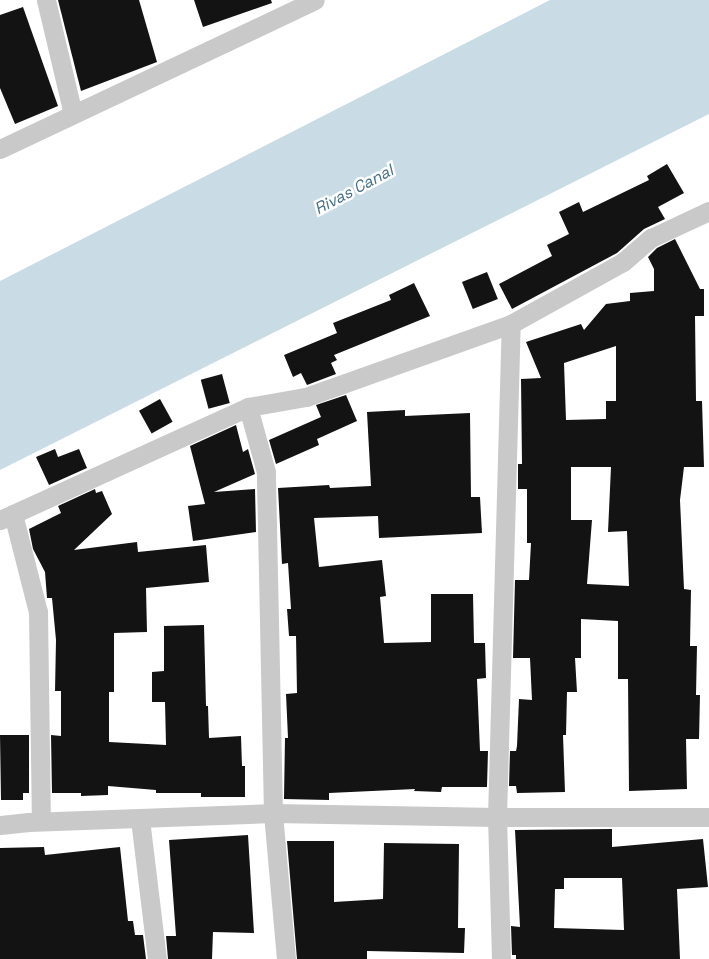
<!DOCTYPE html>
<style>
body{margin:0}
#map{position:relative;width:709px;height:959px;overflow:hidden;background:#fff;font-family:"Space Grotesk",sans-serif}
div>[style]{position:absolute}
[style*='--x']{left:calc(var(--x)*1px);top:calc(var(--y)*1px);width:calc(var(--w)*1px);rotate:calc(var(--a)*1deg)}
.water>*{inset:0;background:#c9dce6}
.building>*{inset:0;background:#131313;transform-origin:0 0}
.minor>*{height:19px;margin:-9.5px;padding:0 9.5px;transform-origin:9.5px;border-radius:9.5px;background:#c9c9c9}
span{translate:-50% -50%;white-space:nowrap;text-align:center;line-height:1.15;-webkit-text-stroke:5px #fff;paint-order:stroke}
.water-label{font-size:16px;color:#446e84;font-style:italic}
</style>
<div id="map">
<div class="water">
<i style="clip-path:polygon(550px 0,709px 0,709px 114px,0 470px,0 281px)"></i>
</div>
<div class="building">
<i style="clip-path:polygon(58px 0,139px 0,157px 62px,81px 91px)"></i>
<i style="clip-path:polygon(194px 0,271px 0,272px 3px,203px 27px)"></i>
<i style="clip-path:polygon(23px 7px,58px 106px,15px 124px,0 88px,0 15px)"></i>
<i style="clip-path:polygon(667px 164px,684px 193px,658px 207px,665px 219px,644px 229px,617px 253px,512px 309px,499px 284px,552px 256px,547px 245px,569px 234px,559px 212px,579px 202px,583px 212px,649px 180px,647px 176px)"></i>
<i style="clip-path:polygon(evenodd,675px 239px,700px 289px,704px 289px,704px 316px,695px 316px,696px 401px,702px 401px,704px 467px,684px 467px,680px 500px,684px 589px,691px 590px,690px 646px,697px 646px,696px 695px,700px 695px,699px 739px,686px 739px,687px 789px,629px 791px,628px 679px,618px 679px,618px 621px,581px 619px,581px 658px,575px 658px,577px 692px,567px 692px,566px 735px,563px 735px,565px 792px,517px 793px,516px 786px,509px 786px,510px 751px,516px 751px,517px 746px,519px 699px,532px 700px,530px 658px,513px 658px,515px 580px,529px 580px,531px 543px,527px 543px,527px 489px,518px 489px,518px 464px,522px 464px,521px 379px,541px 378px,526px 342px,581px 324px,584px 330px,606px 304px,630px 301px,630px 293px,654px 291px,654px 269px,648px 257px,657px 248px,675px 239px,616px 346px,616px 401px,606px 401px,606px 419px,566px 420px,564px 363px,616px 346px,675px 239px,571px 467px,611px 467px,608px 532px,627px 531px,629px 586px,587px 584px,592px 520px,571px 520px,571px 467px)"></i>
<i style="left:487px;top:272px;width:29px;height:27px;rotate:68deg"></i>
<i style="clip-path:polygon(414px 283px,430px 316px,334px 355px,337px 360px,331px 363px,336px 374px,307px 385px,301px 373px,293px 377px,284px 355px,337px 333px,333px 323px,391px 300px,389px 295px)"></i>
<i style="left:222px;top:374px;width:30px;height:22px;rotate:75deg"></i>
<i style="clip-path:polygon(346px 395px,357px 421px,317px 439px,319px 445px,276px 464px,269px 440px,321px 417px,316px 405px)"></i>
<i style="left:160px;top:399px;width:26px;height:24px;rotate:61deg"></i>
<i style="clip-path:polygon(405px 410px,405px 416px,470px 413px,471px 497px,480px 497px,482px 533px,379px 538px,378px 516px,314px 518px,319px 567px,382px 560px,386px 596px,380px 597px,384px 643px,431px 642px,431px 594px,473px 594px,474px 643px,485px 643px,486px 678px,477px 679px,480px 751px,488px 751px,487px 787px,442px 787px,441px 792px,414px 791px,415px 789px,329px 793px,329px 800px,284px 799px,285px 738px,288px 738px,286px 694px,297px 693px,296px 636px,289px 636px,287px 609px,291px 609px,288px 563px,282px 564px,278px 488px,329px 485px,330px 488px,371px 486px,367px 412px)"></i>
<i style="clip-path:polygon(236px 425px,243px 452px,248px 449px,255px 474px,214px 492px,255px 489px,256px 532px,193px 541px,188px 506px,205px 504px,190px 446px)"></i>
<i style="clip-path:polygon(55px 449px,58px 457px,79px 449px,87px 468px,49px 485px,36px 457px)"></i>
<i style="clip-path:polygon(95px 489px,96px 493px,102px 491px,112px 514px,74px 550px,137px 542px,138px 552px,206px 545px,209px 582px,146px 588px,147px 632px,114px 633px,114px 692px,109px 692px,109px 742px,166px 745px,165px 702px,152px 702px,152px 672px,164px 671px,164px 626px,204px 625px,206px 706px,208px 706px,209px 738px,241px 736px,242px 766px,245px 766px,245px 797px,201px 797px,201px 793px,156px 793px,156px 790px,108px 786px,108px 795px,81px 796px,81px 793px,52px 793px,51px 735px,61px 736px,61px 691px,55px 691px,56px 640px,52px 598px,47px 598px,45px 572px,33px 549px,29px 529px,61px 513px,58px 506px)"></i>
<i style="clip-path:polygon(0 735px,29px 735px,29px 793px,23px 793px,23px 800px,1px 800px)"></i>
<i style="clip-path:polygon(evenodd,612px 829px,612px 847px,703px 839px,708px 887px,677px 889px,680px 959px,516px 959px,516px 955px,512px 955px,511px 926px,520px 927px,515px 830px,612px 829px,564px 878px,622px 878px,624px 930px,554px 928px,555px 889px,564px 889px,564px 878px)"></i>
<i style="clip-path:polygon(248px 835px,254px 933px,213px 932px,212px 959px,168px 959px,166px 936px,176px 936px,169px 840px)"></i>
<i style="clip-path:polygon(287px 841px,334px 841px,334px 902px,383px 899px,384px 843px,459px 844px,458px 928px,465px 928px,464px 953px,367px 951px,367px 959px,297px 959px)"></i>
<i style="clip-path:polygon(44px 847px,45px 855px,120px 847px,128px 921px,133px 921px,135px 935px,143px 935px,146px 959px,0 959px,0 848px)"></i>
</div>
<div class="minor">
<i style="--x:46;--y:0;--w:117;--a:76.7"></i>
<i style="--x:0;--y:149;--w:348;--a:-25.3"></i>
<i style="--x:13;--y:514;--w:101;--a:75.7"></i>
<i style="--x:38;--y:612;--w:209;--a:89.2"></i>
<i style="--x:0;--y:520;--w:273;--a:-24.5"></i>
<i style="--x:140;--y:819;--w:141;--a:83.1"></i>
<i style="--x:0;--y:825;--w:29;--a:-6"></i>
<i style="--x:29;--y:822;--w:244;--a:-2.1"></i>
<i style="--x:273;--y:813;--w:224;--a:1"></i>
<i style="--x:497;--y:817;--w:212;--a:0"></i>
<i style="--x:286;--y:959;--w:147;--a:-95.1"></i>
<i style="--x:273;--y:813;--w:341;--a:-91.2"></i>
<i style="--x:266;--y:472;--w:67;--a:-105.5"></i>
<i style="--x:248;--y:407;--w:59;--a:-9.8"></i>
<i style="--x:306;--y:397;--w:218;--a:-19.6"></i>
<i style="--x:511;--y:324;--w:128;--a:-29"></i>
<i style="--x:623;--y:262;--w:37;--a:-41"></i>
<i style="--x:651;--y:238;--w:64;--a:-25"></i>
<i style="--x:501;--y:959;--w:142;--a:-91.6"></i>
<i style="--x:497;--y:817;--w:493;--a:-88.4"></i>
</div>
<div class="water-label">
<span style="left:354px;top:190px;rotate:-28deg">Rivas Canal</span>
</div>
</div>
